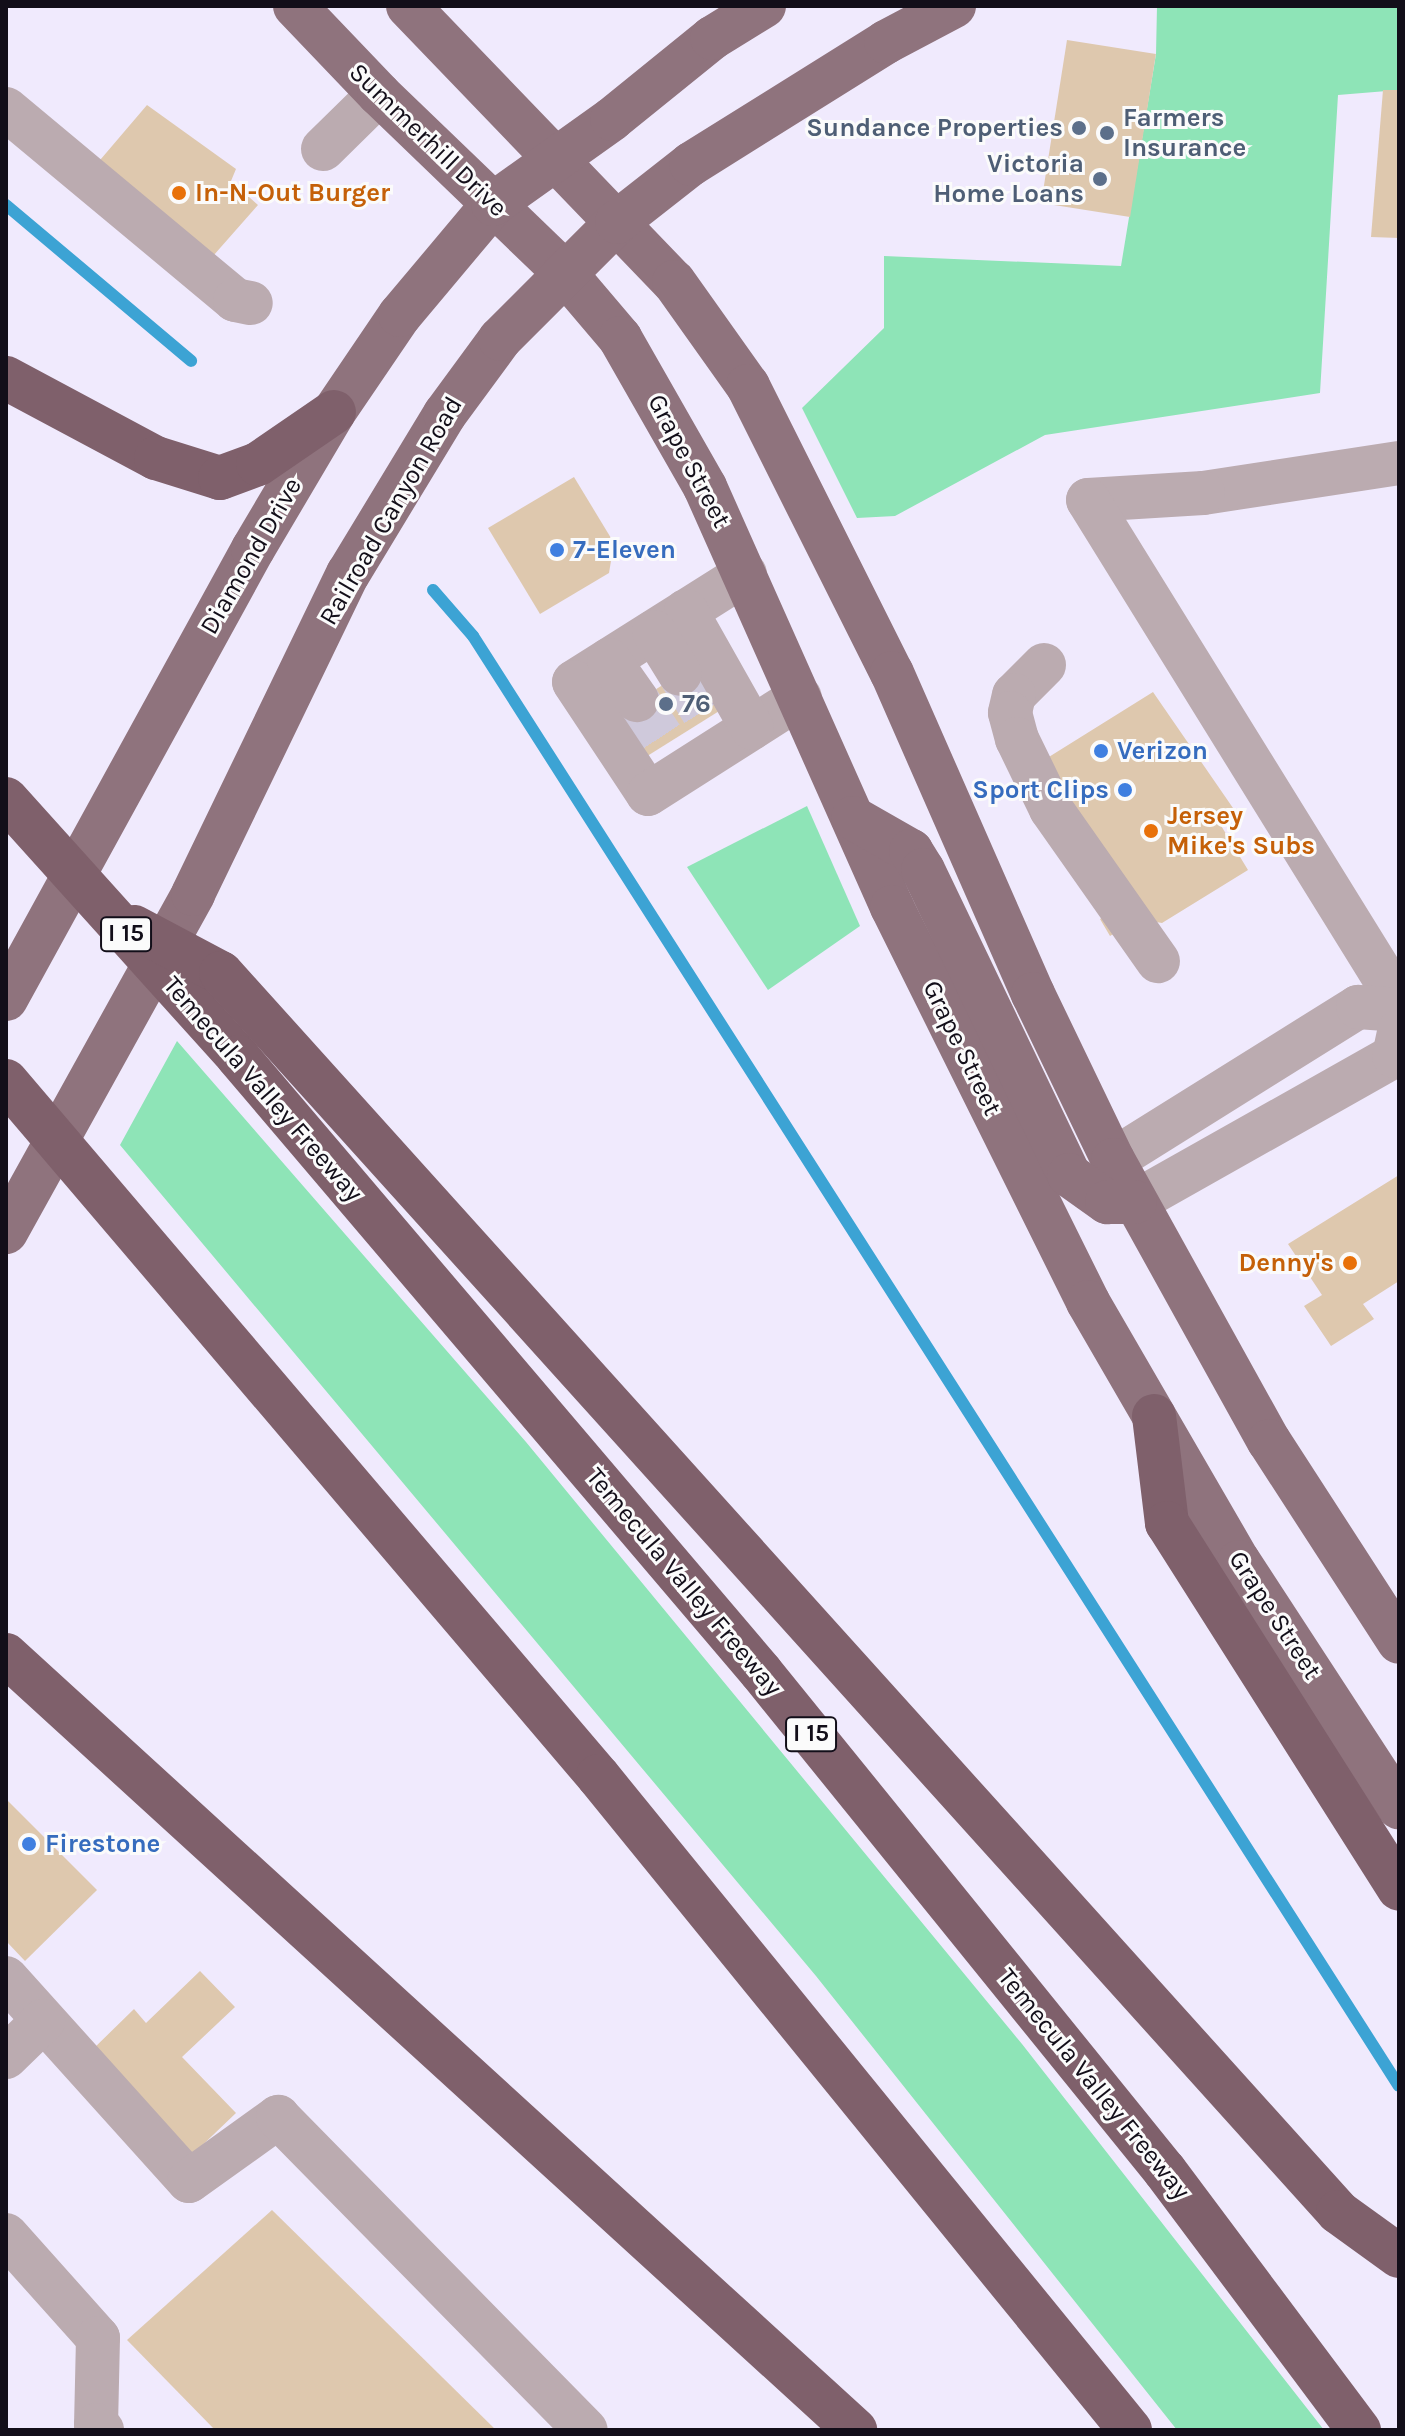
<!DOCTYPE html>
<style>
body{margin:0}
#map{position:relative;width:1405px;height:2436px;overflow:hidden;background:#f0eafd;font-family:Karla,sans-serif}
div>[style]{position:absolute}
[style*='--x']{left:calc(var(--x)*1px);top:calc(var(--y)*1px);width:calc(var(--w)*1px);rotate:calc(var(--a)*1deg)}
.green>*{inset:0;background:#8ee4b7}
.stream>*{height:12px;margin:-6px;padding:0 6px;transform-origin:6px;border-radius:6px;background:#3ca3d4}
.building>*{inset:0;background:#dec8ae;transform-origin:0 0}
.minor-tunnel>*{height:44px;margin-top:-22px;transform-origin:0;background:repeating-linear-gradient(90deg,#cfc9db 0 44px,transparent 0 66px)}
.minor>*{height:44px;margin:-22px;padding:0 22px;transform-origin:22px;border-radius:22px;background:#bbabb0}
.major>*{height:44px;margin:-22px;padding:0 22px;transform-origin:22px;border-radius:22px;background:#8f737d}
.highway>*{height:44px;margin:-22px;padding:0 22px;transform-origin:22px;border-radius:22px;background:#7f606b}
.dots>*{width:22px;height:22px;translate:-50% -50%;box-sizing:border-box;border:4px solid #fbfbfb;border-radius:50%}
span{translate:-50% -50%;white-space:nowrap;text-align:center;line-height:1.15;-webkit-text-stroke:6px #fbfbfb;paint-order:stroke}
.shield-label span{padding:2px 6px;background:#fbfbfb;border:2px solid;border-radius:6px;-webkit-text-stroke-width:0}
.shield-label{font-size:24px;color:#120e19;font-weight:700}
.service-label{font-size:26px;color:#4e5e75;font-weight:700}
.left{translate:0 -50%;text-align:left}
.right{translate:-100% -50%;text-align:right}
.street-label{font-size:26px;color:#120e19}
.food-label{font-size:26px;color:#c56008;font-weight:700}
.shop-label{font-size:26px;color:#366cbe;font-weight:700}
.frame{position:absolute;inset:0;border:8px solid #120e19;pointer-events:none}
</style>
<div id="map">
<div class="green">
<i style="clip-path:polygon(1157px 6px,1399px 6px,1399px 90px,1338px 95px,1320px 393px,1045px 435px,895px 516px,857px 518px,802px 408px,884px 328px,884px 256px,1121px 266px,1156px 54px)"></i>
<i style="clip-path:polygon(807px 806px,860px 926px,768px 990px,687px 867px)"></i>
<i style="clip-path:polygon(177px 1041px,526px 1442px,1022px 2044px,1324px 2430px,1177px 2430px,816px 1976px,120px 1145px)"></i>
</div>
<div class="stream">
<i style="--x:6;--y:205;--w:242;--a:40.1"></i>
<i style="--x:433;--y:590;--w:61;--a:49"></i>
<i style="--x:473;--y:636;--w:1720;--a:57.44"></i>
</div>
<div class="building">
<i style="left:1067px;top:40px;width:90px;height:165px;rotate:9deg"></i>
<i style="clip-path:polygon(1383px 90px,1399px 90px,1399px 238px,1371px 237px)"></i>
<i style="clip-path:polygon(147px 105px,236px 169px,231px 181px,258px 205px,206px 264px,89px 173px)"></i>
<i style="clip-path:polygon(574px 477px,614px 543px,609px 573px,540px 614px,488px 528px)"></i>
<i style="left:706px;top:658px;width:52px;height:121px;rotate:58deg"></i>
<i style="clip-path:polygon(1153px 692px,1233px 808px,1217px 819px,1248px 870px,1162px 923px,1138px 919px,1110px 936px,1100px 919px,1134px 899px,1044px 760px)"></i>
<i style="clip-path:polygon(1399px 1175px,1399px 1281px,1363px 1304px,1374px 1319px,1331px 1346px,1304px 1306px,1322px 1295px,1288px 1244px)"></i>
<i style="clip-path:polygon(6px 1799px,97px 1890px,25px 1961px,6px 1941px)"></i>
<i style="clip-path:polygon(200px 1971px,235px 2007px,182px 2057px,236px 2113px,190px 2157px,89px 2053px,134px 2009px,146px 2023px)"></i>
<i style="clip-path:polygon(272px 2210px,496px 2430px,215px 2430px,127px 2340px)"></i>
</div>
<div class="minor-tunnel">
<i style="--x:680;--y:674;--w:52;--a:58.5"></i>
<i style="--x:637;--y:700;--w:53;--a:56.6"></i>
</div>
<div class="minor">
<i style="--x:6;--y:109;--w:298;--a:39.8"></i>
<i style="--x:235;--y:300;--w:16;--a:11"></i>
<i style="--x:323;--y:149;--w:78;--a:-44.5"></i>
<i style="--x:1399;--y:463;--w:198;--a:171.3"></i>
<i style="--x:1203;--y:493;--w:115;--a:176.5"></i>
<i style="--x:1088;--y:500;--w:591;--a:58.22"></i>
<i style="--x:745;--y:574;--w:202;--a:147.7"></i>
<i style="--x:574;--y:682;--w:134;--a:56.5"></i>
<i style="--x:648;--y:794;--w:180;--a:-32.5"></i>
<i style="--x:686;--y:611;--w:134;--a:60.6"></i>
<i style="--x:654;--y:632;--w:49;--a:58.2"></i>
<i style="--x:609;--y:660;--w:49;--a:55"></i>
<i style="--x:1044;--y:665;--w:42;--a:135"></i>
<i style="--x:1014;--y:695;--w:18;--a:103"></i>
<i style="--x:1010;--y:713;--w:27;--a:75"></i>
<i style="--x:1017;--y:739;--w:78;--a:64.1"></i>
<i style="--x:1051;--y:809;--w:186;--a:54.9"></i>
<i style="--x:1113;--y:1160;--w:289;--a:-32"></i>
<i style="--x:1358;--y:1007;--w:41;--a:4.2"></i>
<i style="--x:1135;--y:1202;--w:297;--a:-29.4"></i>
<i style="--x:1394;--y:1056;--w:25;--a:-78"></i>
<i style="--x:6;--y:1978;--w:273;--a:48"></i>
<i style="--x:189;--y:2181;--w:110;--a:-35.7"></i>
<i style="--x:278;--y:2117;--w:439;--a:45.5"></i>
<i style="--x:6;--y:2057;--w:52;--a:-44.2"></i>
<i style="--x:6;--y:2235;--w:138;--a:48.2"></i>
<i style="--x:98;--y:2338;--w:87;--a:91.3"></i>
<i style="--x:96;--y:2425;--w:8;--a:40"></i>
</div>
<div class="major">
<i style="--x:295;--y:6;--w:122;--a:46.3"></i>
<i style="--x:379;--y:94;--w:257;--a:43.9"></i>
<i style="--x:564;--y:272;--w:87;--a:49.7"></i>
<i style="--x:620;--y:338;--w:172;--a:60.3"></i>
<i style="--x:705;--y:487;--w:460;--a:66"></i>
<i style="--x:892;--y:907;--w:441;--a:63.6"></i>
<i style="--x:1088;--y:1302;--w:301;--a:59.9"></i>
<i style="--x:1239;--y:1562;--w:293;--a:56.9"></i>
<i style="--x:408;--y:6;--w:383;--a:46.1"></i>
<i style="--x:674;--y:282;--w:128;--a:54.6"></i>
<i style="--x:748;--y:386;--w:321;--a:63.4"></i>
<i style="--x:892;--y:673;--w:351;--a:66.3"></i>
<i style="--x:1033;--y:994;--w:184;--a:64.3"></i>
<i style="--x:1113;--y:1160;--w:321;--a:61"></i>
<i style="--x:1269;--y:1441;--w:239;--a:57.1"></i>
<i style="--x:853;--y:818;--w:67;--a:29.6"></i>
<i style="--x:911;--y:851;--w:22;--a:58"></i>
<i style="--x:923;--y:870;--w:338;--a:64.4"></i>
<i style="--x:1069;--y:1175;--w:47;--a:35.4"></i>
<i style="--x:1107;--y:1202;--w:28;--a:0"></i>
<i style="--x:6;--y:999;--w:513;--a:-61.24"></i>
<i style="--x:253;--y:549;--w:159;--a:-59.4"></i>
<i style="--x:334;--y:412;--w:117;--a:-55.8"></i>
<i style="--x:400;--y:315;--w:145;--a:-50"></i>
<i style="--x:493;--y:204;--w:146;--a:-35.5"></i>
<i style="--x:612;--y:119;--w:129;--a:-39"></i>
<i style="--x:712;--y:38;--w:61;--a:-31.6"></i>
<i style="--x:6;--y:1232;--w:386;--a:-61"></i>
<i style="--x:193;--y:894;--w:356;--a:-64.2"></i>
<i style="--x:348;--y:574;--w:187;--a:-58.8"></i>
<i style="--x:445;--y:414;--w:93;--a:-53.7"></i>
<i style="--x:500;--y:339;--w:165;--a:-45"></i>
<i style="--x:617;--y:222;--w:94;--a:-38.1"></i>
<i style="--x:691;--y:164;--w:230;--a:-32"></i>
<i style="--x:886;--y:42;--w:77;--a:-27.9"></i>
</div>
<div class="highway">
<i style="--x:6;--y:378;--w:170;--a:28.1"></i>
<i style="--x:156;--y:458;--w:67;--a:17.4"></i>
<i style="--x:220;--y:478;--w:40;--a:-20.2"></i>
<i style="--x:258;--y:464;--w:92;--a:-34.4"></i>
<i style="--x:6;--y:799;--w:347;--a:48"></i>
<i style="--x:238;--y:1057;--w:807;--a:49.62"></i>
<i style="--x:761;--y:1672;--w:642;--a:51.01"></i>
<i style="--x:1165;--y:2171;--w:324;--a:53.2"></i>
<i style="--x:134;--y:927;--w:98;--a:27.9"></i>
<i style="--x:221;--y:973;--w:1668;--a:47.96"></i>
<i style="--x:1338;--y:2212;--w:75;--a:35.8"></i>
<i style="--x:6;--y:1081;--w:913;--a:49.58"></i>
<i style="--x:598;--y:1776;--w:843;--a:50.87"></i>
<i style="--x:1154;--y:1416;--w:108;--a:83.1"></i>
<i style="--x:1167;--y:1523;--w:433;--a:57.6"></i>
<i style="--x:6;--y:1655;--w:1150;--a:42.39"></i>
</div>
<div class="dots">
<i style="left:1079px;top:128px;background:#5c6f8a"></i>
<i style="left:1107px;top:133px;background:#5c6f8a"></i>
<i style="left:1100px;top:179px;background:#5c6f8a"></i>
<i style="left:179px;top:193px;background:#e8710a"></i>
<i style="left:557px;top:550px;background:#3f7fe0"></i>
<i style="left:666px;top:704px;background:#5c6f8a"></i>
<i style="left:1101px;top:751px;background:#3f7fe0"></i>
<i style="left:1125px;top:790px;background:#3f7fe0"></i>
<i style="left:1151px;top:831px;background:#e8710a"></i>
<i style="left:1350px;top:1263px;background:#e8710a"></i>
<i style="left:29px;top:1844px;background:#3f7fe0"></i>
</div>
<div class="shield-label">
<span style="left:126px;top:934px">I 15</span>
<span style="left:811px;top:1734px">I 15</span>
</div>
<div class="service-label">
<span class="left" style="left:1123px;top:133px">Farmers<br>Insurance</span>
<span class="right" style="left:1063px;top:128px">Sundance Properties</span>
<span class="right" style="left:1084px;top:179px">Victoria<br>Home Loans</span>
<span class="left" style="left:682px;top:704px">76</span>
</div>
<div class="street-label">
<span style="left:428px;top:140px;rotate:44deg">Summerhill Drive</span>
<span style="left:689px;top:461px;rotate:62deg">Grape Street</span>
<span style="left:391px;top:511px;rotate:-60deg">Railroad Canyon Road</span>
<span style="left:251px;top:556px;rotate:-60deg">Diamond Drive</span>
<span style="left:962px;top:1048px;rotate:64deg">Grape Street</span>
<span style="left:263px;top:1089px;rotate:49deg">Temecula Valley Freeway</span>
<span style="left:684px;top:1582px;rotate:50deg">Temecula Valley Freeway</span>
<span style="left:1275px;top:1615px;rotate:57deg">Grape Street</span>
<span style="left:1094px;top:2084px;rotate:51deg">Temecula Valley Freeway</span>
</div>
<div class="food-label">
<span class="left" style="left:195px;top:193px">In-N-Out Burger</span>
<span class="left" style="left:1167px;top:831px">Jersey<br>Mike's Subs</span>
<span class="right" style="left:1334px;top:1263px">Denny's</span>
</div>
<div class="shop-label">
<span class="left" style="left:573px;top:550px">7-Eleven</span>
<span class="left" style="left:1117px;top:751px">Verizon</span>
<span class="right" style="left:1109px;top:790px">Sport Clips</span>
<span class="left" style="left:45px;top:1844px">Firestone</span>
</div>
<div class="frame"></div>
</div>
